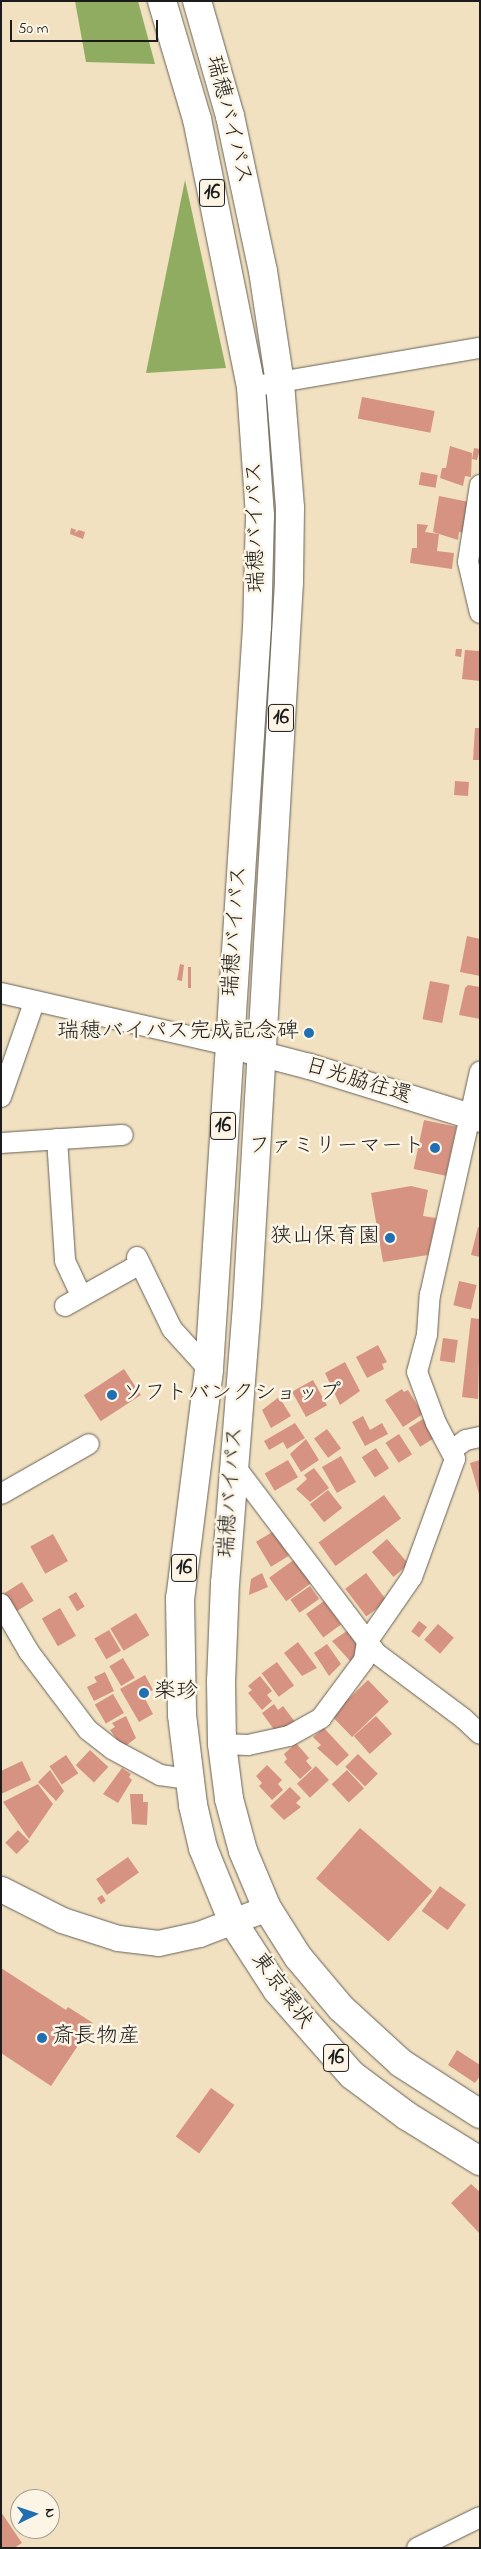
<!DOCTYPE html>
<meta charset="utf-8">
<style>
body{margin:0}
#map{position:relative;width:481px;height:2549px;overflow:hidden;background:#f1e1c1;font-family:"Indie Flower","Klee One",sans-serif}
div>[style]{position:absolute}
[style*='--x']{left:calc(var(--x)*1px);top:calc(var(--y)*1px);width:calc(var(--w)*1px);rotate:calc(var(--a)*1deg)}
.forest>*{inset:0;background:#8fac60}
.building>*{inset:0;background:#d79382;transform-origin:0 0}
.roads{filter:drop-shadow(0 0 1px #676156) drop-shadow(0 0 1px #676156)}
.minor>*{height:20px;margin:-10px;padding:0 10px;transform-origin:10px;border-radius:10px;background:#fff}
.major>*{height:25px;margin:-12.5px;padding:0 12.5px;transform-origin:12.5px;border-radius:12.5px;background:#fff}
.highway>*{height:28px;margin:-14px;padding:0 14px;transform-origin:14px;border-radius:14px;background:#fff}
.dots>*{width:14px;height:14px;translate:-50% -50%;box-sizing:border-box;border:2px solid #fcf5e5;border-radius:50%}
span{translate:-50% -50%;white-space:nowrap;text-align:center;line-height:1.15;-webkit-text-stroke:5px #fcf5e5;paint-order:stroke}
.shield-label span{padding:1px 4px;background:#fcf5e5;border:1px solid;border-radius:4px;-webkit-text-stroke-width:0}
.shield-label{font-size:21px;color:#1c1c1c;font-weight:700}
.street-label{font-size:22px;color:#1c1c1c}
.poi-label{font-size:22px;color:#1c1c1c}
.right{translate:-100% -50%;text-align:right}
.left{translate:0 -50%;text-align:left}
.frame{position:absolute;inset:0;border:2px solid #1c1c1c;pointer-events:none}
.north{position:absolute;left:10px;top:2489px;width:50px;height:50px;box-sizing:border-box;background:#fcf5e5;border:1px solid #a29e95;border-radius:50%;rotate:86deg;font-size:14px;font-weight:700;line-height:20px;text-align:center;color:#1c1c1c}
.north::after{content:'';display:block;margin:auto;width:18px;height:22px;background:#1f6fb2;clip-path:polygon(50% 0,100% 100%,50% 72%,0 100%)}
.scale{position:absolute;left:10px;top:20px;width:148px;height:22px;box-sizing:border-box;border:2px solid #1c1c1c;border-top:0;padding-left:6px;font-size:15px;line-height:18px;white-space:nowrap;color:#1c1c1c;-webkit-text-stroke:4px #fcf5e5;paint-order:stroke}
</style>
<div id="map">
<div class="forest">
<i style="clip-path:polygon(75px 1px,138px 1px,155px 64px,86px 62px)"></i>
<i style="clip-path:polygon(185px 180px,226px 368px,146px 373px)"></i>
</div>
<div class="building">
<i style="left:362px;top:397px;width:74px;height:22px;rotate:11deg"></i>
<i style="clip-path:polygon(450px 446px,472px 453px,471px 477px,465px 476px,463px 486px,440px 478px,442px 468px,446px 468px)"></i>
<i style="clip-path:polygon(474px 448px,480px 449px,477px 460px,472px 459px)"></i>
<i style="left:421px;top:472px;width:17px;height:13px;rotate:10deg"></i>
<i style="clip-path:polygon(439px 496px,469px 502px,464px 533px,459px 532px,458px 540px,433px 532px)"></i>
<i style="clip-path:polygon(417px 524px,428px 525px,425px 532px,439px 534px,437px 551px,454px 553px,452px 569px,410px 563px,412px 548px,417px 548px)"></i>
<i style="clip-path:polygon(71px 528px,76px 530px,75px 533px,79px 530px,85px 532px,83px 539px,70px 534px)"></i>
<i style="clip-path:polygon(456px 649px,462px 649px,461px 657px,455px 656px)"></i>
<i style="clip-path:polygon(465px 650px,480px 651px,480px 681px,462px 679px)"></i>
<i style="clip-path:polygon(475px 728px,480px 728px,480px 760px,473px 760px)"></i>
<i style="left:455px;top:781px;width:14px;height:14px;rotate:4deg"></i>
<i style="clip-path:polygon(467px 936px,480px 939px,480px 976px,460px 972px)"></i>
<i style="clip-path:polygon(180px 964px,184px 965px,182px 981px,177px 980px)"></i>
<i style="left:188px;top:967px;width:3px;height:21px"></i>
<i style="left:430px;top:981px;width:20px;height:39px;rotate:11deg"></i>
<i style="clip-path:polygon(468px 985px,480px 987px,480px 1019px,459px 1015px,465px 988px)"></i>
<i style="left:424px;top:1120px;width:33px;height:50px;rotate:12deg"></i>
<i style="clip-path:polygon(411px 1186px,428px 1190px,423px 1216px,436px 1218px,428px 1255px,383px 1262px,371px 1193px)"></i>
<i style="clip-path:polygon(478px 1227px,480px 1228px,480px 1257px,471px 1255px)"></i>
<i style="left:459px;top:1281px;width:18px;height:25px;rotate:13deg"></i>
<i style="clip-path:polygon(471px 1318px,480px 1319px,478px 1399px,462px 1397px)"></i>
<i style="left:443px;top:1338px;width:15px;height:23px;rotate:8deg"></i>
<i style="clip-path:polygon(378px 1345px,387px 1362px,382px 1364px,384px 1369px,367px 1378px,356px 1357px)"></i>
<i style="clip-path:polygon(345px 1362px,360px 1391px,340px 1405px,325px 1373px)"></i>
<i style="left:124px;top:1369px;width:31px;height:48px;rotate:57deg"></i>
<i style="left:313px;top:1380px;width:29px;height:24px;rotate:61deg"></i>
<i style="clip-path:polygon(402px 1389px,404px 1392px,408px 1390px,423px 1414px,403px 1427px,385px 1400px)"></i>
<i style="clip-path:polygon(279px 1397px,291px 1416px,271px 1428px,262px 1410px)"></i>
<i style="clip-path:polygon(363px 1416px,370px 1430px,382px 1423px,388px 1434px,365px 1446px,352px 1422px)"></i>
<i style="left:423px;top:1419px;width:22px;height:17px;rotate:58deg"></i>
<i style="clip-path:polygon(295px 1423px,305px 1438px,287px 1449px,283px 1442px,269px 1450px,264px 1441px)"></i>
<i style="left:327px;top:1429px;width:24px;height:16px;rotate:54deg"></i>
<i style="left:399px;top:1434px;width:24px;height:16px;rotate:57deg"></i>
<i style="clip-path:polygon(306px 1439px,319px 1460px,301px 1472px,290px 1454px)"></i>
<i style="left:376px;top:1448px;width:24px;height:17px;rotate:57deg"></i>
<i style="left:341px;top:1456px;width:30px;height:22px;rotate:60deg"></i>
<i style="left:288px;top:1460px;width:20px;height:27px;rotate:60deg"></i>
<i style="clip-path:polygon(480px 1460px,480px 1494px,479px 1494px,470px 1463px)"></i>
<i style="clip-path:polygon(314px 1468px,329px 1488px,310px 1502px,296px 1489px,307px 1479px,304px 1475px)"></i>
<i style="left:328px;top:1490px;width:23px;height:23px;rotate:52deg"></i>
<i style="left:384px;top:1495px;width:29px;height:81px;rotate:54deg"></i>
<i style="left:274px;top:1531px;width:29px;height:21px;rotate:59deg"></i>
<i style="left:53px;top:1534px;width:31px;height:26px;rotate:61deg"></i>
<i style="left:387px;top:1539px;width:33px;height:20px;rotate:49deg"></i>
<i style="left:295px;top:1559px;width:29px;height:32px;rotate:54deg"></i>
<i style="clip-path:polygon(262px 1573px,268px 1587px,249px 1595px,251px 1579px)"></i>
<i style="left:366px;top:1573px;width:35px;height:26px;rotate:53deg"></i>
<i style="left:22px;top:1582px;width:22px;height:21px;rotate:58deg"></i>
<i style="left:310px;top:1586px;width:16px;height:24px;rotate:55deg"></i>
<i style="left:76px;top:1592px;width:17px;height:9px;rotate:59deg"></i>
<i style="left:324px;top:1601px;width:29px;height:22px;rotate:54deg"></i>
<i style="left:60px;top:1608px;width:32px;height:21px;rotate:60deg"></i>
<i style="left:136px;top:1613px;width:26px;height:30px;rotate:59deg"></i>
<i style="left:419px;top:1621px;width:10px;height:13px;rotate:37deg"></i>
<i style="left:438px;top:1624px;width:21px;height:21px;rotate:41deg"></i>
<i style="left:109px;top:1630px;width:24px;height:17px;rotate:60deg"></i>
<i style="clip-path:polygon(347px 1631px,359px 1647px,355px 1650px,359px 1655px,350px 1661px,332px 1641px)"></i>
<i style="clip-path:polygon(298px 1642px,317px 1668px,302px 1676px,284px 1653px)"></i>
<i style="clip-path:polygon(327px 1644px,341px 1664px,329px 1676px,314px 1653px)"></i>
<i style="left:123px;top:1658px;width:23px;height:16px;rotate:59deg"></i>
<i style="left:277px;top:1662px;width:29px;height:19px;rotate:54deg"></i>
<i style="clip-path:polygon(105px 1672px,114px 1691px,94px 1701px,87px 1687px,97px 1682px,94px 1677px)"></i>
<i style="clip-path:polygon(145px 1675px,153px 1690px,143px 1695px,153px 1714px,139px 1722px,120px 1689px)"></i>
<i style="clip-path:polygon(260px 1676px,272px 1691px,267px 1695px,272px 1701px,262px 1710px,248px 1693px,252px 1690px,248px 1686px)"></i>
<i style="left:368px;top:1680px;width:30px;height:51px;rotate:46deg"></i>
<i style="left:113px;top:1694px;width:22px;height:21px;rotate:60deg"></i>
<i style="clip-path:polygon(274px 1704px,278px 1710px,283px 1706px,295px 1722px,284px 1730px,282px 1726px,275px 1731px,262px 1713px)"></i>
<i style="clip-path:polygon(126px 1716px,136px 1738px,123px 1748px,110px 1730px,115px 1727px,112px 1723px)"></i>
<i style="left:376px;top:1716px;width:24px;height:30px;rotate:48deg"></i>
<i style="clip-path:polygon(324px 1728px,349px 1755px,337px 1766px,317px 1748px,321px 1745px,313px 1737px)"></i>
<i style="clip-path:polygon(296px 1743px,309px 1758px,306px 1761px,312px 1768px,300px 1779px,284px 1762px,287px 1759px,284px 1754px)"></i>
<i style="left:90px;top:1750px;width:25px;height:21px;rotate:43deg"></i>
<i style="left:358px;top:1754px;width:28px;height:18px;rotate:45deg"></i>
<i style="left:66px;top:1755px;width:22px;height:20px;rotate:56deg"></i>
<i style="clip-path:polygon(22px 1761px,31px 1780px,1px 1794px,1px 1771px)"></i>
<i style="clip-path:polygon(267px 1765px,282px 1780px,278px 1784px,283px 1790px,272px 1800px,259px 1786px,262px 1783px,256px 1776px)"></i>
<i style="left:316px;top:1766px;width:19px;height:26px;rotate:47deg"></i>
<i style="clip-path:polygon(122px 1768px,131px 1774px,129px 1777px,132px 1780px,118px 1803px,103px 1794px)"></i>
<i style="clip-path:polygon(50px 1770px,64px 1791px,56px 1801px,38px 1782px)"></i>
<i style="left:347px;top:1770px;width:25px;height:21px;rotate:47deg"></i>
<i style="clip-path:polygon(38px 1784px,53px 1804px,29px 1839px,3px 1802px)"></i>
<i style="clip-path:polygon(290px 1787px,301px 1798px,296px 1803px,301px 1807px,284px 1820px,270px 1806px)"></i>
<i style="clip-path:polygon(130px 1794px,143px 1794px,143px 1802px,148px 1802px,147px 1825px,132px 1824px)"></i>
<i style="left:360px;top:1828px;width:96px;height:67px;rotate:41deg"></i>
<i style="left:18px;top:1830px;width:16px;height:18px;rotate:45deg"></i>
<i style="left:128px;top:1857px;width:19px;height:39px;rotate:55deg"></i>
<i style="left:440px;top:1886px;width:32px;height:31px;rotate:36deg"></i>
<i style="left:102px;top:1895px;width:7px;height:6px;rotate:56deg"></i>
<i style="clip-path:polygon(1px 1968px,66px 2010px,68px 2007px,93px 2023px,51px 2086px,1px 2053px)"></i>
<i style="clip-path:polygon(457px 2050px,480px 2065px,480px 2076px,475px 2083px,448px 2065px)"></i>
<i style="left:211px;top:2088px;width:29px;height:60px;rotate:36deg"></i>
<i style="clip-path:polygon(471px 2184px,480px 2192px,480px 2234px,451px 2203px)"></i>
<i style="clip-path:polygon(1px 2512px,22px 2543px,14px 2548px,1px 2548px)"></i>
</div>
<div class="roads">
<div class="minor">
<i style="--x:251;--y:387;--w:232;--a:-9.7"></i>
<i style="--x:480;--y:485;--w:78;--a:98.9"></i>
<i style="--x:468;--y:562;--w:52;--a:76.8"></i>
<i style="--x:1;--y:993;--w:233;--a:12.9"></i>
<i style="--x:1;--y:1097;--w:100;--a:-70.7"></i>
<i style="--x:57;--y:1139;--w:122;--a:86.2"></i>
<i style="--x:65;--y:1261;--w:38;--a:65"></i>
<i style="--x:1;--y:1143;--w:122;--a:-3.8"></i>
<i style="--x:137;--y:1257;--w:80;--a:64.1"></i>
<i style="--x:172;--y:1329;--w:55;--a:47.9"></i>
<i style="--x:65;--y:1306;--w:86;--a:-29.2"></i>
<i style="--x:452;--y:1450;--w:17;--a:-36"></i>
<i style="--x:466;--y:1440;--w:14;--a:-12"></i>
<i style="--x:234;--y:1465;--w:236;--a:52.9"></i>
<i style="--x:376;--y:1653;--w:109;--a:36.8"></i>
<i style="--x:463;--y:1718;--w:23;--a:43"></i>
<i style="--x:1;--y:1494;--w:101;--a:-29.6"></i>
<i style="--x:1;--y:1604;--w:56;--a:59.7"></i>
<i style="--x:29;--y:1652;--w:98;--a:52.9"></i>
<i style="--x:88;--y:1730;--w:31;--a:38"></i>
<i style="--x:112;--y:1749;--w:55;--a:28.4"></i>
<i style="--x:160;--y:1775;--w:29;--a:8"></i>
<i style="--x:222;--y:1744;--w:26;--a:2"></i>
<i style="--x:248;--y:1745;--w:42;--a:-12.4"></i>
<i style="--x:289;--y:1736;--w:37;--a:-29"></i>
<i style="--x:321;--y:1718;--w:72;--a:-53.4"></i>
<i style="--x:364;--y:1660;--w:18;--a:-81"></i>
<i style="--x:367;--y:1642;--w:79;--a:-55.3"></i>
<i style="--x:412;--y:1577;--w:126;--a:-70"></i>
<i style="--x:455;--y:1459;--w:41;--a:-117.8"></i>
<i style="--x:436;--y:1423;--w:54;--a:-110.4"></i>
<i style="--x:417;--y:1372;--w:39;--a:-75"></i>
<i style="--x:427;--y:1334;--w:39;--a:-86"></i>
<i style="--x:430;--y:1295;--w:229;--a:-77.4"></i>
<i style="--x:417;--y:2548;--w:70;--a:-26.2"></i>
</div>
<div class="major">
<i style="--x:228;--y:1045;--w:84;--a:14.5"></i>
<i style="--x:309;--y:1066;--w:179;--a:17.2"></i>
<i style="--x:1;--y:1889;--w:68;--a:26.9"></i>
<i style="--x:62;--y:1920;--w:59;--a:17.8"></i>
<i style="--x:118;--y:1938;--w:40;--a:7.1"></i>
<i style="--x:158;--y:1943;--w:42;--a:-12.4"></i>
<i style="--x:199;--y:1934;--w:73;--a:-20.9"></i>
</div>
<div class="highway">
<i style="--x:162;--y:1;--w:123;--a:73.5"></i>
<i style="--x:197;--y:119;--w:273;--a:78.6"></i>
<i style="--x:251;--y:387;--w:129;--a:86"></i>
<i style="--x:260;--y:516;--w:111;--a:91.5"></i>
<i style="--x:257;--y:627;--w:745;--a:93.7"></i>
<i style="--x:209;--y:1370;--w:230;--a:97.2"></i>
<i style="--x:180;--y:1598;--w:117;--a:89"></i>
<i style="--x:182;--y:1715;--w:91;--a:83"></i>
<i style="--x:193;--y:1805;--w:44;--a:76.9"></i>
<i style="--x:203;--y:1848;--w:80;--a:67.9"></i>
<i style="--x:233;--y:1922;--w:81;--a:57.1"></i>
<i style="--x:277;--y:1990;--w:113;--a:48.6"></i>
<i style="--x:352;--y:2075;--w:69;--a:36.7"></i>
<i style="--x:407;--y:2116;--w:86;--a:31.7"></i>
<i style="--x:197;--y:1;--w:120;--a:74"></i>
<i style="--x:230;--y:116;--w:158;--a:78"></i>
<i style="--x:263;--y:271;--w:113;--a:81.4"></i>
<i style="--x:280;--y:383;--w:125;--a:85.4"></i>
<i style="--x:290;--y:508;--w:74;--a:90.8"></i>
<i style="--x:289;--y:582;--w:724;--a:93.32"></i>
<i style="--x:247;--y:1305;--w:279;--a:94.5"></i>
<i style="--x:225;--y:1583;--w:98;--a:92.3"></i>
<i style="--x:221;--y:1681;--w:63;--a:89.1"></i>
<i style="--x:222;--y:1744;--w:55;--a:82.7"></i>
<i style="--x:229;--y:1799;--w:54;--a:74.9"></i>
<i style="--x:243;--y:1851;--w:62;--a:67.2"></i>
<i style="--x:267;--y:1908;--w:58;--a:57.7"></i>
<i style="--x:298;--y:1957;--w:67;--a:49.9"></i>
<i style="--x:341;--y:2008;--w:81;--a:42.5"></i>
<i style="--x:401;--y:2063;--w:94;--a:32.8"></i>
</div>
</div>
<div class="dots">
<i style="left:309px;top:1033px;background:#1f6fb2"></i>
<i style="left:435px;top:1148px;background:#1f6fb2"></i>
<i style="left:390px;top:1238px;background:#1f6fb2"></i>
<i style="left:112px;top:1395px;background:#1f6fb2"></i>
<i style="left:144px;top:1693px;background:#1f6fb2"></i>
<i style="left:42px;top:2038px;background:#1f6fb2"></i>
</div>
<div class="shield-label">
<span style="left:212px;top:193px">16</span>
<span style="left:281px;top:718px">16</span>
<span style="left:223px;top:1126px">16</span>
<span style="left:184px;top:1568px">16</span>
<span style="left:336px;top:2058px">16</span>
</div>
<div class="street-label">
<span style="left:228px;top:120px;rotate:76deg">瑞穂バイパス</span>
<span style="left:257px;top:527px;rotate:-91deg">瑞穂バイパス</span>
<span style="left:236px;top:931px;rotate:-86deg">瑞穂バイパス</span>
<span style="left:358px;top:1082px;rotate:17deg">日光脇往還</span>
<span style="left:232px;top:1492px;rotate:-86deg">瑞穂バイパス</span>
<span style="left:281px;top:1991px;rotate:54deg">東京環状</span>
</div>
<div class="poi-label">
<span class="right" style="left:299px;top:1033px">瑞穂バイパス完成記念碑</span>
<span class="right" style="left:425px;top:1148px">ファミリーマート</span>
<span class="right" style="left:380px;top:1238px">狭山保育園</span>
<span class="left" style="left:122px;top:1395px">ソフトバンクショップ</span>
<span class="left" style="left:154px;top:1693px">楽珍</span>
<span class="left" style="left:52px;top:2038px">斎長物産</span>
</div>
<div class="frame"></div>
<div class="north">N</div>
<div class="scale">50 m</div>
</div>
